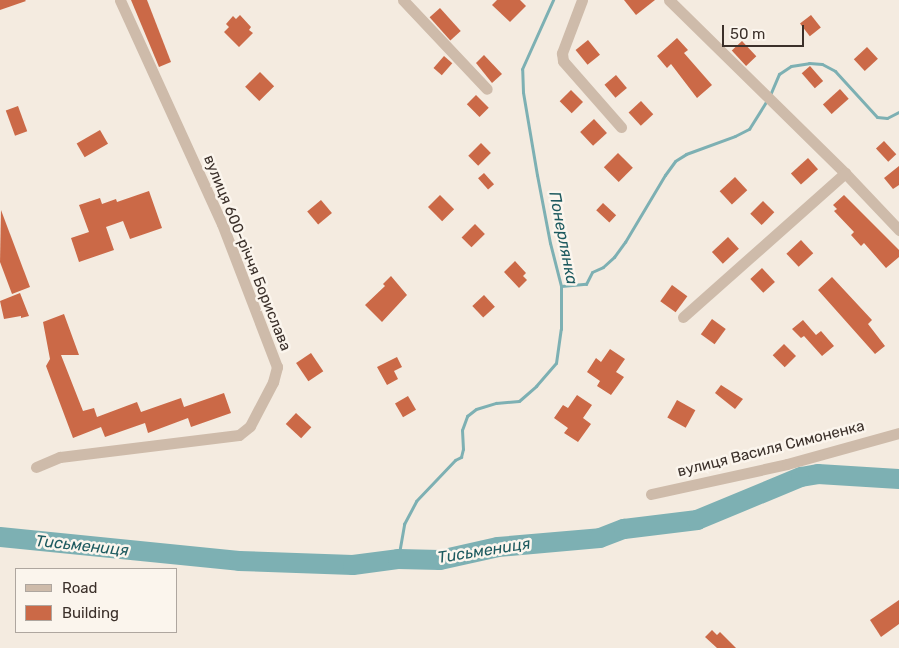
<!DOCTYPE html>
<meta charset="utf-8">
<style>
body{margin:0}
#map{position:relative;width:899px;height:648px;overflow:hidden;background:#f4ebe0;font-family:Rubik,sans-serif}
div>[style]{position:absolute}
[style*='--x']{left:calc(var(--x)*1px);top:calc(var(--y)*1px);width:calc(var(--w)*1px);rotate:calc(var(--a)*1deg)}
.stream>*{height:3px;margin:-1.5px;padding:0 1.5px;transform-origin:1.5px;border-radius:1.5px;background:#7db0b3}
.river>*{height:20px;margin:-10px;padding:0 10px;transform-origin:10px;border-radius:10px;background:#7db0b3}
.building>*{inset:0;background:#cb6947;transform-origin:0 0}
.minor>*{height:11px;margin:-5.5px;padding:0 5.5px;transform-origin:5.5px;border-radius:5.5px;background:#cebbaa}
span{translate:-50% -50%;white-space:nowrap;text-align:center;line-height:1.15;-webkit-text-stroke:5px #fbf5ed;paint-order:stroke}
.street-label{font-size:15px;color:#3b302a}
.water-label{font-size:16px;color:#1d5a5f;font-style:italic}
.legend{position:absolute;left:15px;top:568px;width:162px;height:65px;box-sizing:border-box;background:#fbf5ed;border:1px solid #aea69f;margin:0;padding:6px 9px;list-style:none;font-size:15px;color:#3b302a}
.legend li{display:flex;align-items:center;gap:10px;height:25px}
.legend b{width:25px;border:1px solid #aea69f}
.scale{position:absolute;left:722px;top:25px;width:82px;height:22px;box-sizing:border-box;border:2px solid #3b302a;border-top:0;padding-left:6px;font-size:15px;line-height:18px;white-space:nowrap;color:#3b302a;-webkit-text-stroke:4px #fbf5ed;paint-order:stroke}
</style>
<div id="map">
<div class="stream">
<i style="--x:770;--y:95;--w:23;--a:-67"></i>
<i style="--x:779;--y:74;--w:14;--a:-34"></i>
<i style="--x:791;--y:66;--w:18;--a:-9"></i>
<i style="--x:809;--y:63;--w:13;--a:4"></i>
<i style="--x:822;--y:64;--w:15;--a:28"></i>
<i style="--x:835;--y:71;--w:62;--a:47.6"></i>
<i style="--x:877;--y:117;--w:10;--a:6"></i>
<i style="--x:887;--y:118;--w:13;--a:-27"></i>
<i style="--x:561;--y:286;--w:25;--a:-5"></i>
<i style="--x:586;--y:284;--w:13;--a:-63"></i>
<i style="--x:592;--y:272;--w:12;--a:-24"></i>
<i style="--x:603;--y:267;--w:15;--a:-42"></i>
<i style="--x:614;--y:257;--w:19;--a:-54"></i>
<i style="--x:625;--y:242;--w:78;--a:-59.2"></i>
<i style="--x:665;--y:175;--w:17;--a:-54"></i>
<i style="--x:675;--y:161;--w:13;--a:-32"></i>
<i style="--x:686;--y:154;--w:52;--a:-20.2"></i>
<i style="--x:735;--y:136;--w:16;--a:-27"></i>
<i style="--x:749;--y:129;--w:34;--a:-58"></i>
<i style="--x:398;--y:559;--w:36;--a:-80"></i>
<i style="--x:404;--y:524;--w:26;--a:-62"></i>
<i style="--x:416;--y:501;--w:57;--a:-46.4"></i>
<i style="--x:455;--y:460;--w:7;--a:-27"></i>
<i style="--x:461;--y:457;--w:8;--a:-76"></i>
<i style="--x:463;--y:449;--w:19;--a:-93"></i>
<i style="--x:462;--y:430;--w:15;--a:-70"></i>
<i style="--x:467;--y:416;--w:11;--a:-38"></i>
<i style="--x:476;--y:409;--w:21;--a:-17"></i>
<i style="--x:496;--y:403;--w:23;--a:-5"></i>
<i style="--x:519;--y:401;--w:23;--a:-41"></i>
<i style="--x:536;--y:386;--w:30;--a:-49"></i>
<i style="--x:556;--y:363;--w:34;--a:-82"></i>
<i style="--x:561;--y:329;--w:43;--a:-90"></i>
<i style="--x:561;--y:286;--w:44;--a:-104.3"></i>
<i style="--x:550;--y:243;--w:69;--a:-100.8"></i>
<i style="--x:537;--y:175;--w:84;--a:-99.6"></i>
<i style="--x:523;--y:92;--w:23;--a:-92"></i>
<i style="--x:522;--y:69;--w:76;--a:-65.8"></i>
</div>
<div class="river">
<i style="--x:0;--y:537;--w:240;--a:5.7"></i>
<i style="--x:239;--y:561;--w:114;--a:2"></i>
<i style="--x:353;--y:565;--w:45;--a:-7.6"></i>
<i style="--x:398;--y:559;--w:42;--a:1.4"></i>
<i style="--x:440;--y:560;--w:59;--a:-12.6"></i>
<i style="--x:498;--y:547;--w:102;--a:-5"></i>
<i style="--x:600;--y:538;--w:26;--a:-21"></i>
<i style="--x:624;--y:529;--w:74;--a:-7"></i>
<i style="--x:697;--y:520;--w:113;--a:-22.5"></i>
<i style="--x:801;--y:477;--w:17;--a:-10"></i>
<i style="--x:818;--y:474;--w:81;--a:3.5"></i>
</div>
<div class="building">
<i style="clip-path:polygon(0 0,25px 0,26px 1px,0 10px)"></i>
<i style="clip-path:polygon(131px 0,147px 0,171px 62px,159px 67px)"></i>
<i style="clip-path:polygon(497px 0,520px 0,526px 6px,510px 22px,492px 5px)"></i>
<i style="clip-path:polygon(624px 0,655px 0,636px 15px)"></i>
<i style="left:440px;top:8px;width:31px;height:14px;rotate:48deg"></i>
<i style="clip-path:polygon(240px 15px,251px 27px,249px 30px,253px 33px,239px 47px,224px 32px,229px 27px,226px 24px,233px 16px,236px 19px)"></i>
<i style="left:811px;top:15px;width:16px;height:14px;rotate:52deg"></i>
<i style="clip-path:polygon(677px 38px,688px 50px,684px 53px,712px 85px,697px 98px,671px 64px,667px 68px,657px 56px)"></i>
<i style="left:588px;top:40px;width:19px;height:16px;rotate:51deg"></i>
<i style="left:742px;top:41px;width:21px;height:14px;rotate:47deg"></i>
<i style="left:867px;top:47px;width:16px;height:18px;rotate:47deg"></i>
<i style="clip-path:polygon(484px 55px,502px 74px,492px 83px,476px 63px)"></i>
<i style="left:444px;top:56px;width:11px;height:16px;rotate:41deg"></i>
<i style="left:810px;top:66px;width:20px;height:11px;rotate:49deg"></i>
<i style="left:260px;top:72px;width:20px;height:21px;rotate:45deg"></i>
<i style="left:616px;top:75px;width:17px;height:15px;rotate:50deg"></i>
<i style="left:840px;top:89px;width:13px;height:23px;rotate:48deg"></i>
<i style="left:571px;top:90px;width:17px;height:16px;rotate:45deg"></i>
<i style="left:476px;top:95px;width:18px;height:13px;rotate:45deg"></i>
<i style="left:641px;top:101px;width:18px;height:17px;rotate:47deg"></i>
<i style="left:18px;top:106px;width:27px;height:13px;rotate:70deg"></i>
<i style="left:594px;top:119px;width:19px;height:19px;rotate:47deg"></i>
<i style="left:100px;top:130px;width:16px;height:27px;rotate:60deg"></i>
<i style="left:884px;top:141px;width:18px;height:11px;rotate:47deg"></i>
<i style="left:481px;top:143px;width:14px;height:18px;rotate:45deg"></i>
<i style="left:618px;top:153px;width:21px;height:20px;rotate:45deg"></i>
<i style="left:808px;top:158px;width:15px;height:23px;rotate:48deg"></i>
<i style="clip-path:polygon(899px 166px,899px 185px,893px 189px,884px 178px)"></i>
<i style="left:484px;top:173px;width:15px;height:8px;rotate:48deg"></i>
<i style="left:735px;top:177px;width:18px;height:21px;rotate:47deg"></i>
<i style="clip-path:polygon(149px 191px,162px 228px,130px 239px,123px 221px,106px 227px,114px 250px,79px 262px,71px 238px,89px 232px,79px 205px,100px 198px,102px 204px,116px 199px,117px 202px)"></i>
<i style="left:440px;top:195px;width:20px;height:17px;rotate:45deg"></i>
<i style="clip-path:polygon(844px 195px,899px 250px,899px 257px,886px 268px,864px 243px,861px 246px,851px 235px,854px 232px,834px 211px,837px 209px,833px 205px)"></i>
<i style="left:321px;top:200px;width:17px;height:18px;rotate:50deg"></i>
<i style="left:763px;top:201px;width:16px;height:18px;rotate:45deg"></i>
<i style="left:603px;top:203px;width:18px;height:10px;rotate:43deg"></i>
<i style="clip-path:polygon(1px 210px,30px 287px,12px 294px,0 262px)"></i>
<i style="left:475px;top:224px;width:14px;height:19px;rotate:45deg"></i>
<i style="left:728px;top:237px;width:16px;height:22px;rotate:47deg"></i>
<i style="left:801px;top:240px;width:18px;height:20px;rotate:47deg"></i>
<i style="clip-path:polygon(515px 261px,526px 273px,523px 276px,527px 280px,519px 288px,504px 272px)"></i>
<i style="left:762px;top:268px;width:19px;height:16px;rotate:47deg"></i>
<i style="clip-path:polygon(391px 276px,407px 295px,382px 322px,365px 305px,385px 286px,383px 284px)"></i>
<i style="clip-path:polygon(832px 277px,872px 320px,868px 324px,885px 346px,875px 354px,818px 290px)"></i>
<i style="left:672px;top:285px;width:19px;height:20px;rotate:36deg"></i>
<i style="clip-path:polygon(20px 293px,29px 316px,21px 318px,21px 316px,4px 319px,0 301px)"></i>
<i style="left:484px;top:295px;width:16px;height:16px;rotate:47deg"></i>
<i style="clip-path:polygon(64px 314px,79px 355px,61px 355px,83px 411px,94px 408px,97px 417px,137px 402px,141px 412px,181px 398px,184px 407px,224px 393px,231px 413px,191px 427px,188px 418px,148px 433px,145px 423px,105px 437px,101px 427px,73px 438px,46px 366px,50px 359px,43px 322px)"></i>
<i style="left:712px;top:319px;width:17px;height:19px;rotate:36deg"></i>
<i style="clip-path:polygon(803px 320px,816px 335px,821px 331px,834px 346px,822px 356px,804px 336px,801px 338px,792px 329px)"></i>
<i style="left:784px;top:344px;width:17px;height:16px;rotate:45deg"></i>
<i style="clip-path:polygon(610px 349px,625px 359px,616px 372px,624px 377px,611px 395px,597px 386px,600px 381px,587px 372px,596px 358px,601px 362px)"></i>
<i style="left:311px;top:353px;width:22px;height:18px;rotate:56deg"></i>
<i style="clip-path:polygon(397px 357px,402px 367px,394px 371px,398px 379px,387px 385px,377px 367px)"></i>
<i style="clip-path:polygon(721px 385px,743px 399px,735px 409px,715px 393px)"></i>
<i style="clip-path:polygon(577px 395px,592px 405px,583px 418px,591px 424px,578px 442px,564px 433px,568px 428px,554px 418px,563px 405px,568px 408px)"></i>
<i style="left:408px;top:396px;width:16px;height:15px;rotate:60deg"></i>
<i style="left:677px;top:400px;width:21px;height:20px;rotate:29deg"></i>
<i style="left:296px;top:413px;width:21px;height:15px;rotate:43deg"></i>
<i style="clip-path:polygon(899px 600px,899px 624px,881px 637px,870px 620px)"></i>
<i style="clip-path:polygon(712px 630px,717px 635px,720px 632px,736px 648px,717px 648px,705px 637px)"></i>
</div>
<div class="minor">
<i style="--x:403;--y:0;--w:122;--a:46.7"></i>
<i style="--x:582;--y:0;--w:57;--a:110.7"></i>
<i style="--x:562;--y:53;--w:8;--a:83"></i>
<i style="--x:563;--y:61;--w:88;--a:48.7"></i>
<i style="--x:669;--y:0;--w:247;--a:44.5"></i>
<i style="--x:845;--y:173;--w:79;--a:46.5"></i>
<i style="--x:683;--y:317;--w:217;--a:-41.6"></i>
<i style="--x:36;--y:467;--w:26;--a:-23"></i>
<i style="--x:60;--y:457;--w:180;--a:-7"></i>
<i style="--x:239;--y:435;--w:14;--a:-39"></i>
<i style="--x:250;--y:426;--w:50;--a:-62.4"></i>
<i style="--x:273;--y:382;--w:16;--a:-75"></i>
<i style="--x:277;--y:367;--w:153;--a:-111"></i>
<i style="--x:222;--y:224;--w:246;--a:-114.5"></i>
<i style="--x:651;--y:494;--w:139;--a:-12.4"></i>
<i style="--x:787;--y:464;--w:116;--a:-15.5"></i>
</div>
<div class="street-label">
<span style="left:247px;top:253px;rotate:68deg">вулиця 600-річчя Борислава</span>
<span style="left:771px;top:449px;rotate:-14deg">вулиця Василя Симоненка</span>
</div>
<div class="water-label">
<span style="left:563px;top:238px;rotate:79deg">Понерлянка</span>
<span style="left:82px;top:546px;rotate:6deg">Тисьмениця</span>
<span style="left:484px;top:551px;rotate:-9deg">Тисьмениця</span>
</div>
<ul class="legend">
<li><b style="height:6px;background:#cebbaa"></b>Road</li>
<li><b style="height:14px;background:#cb6947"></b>Building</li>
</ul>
<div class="scale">50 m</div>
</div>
